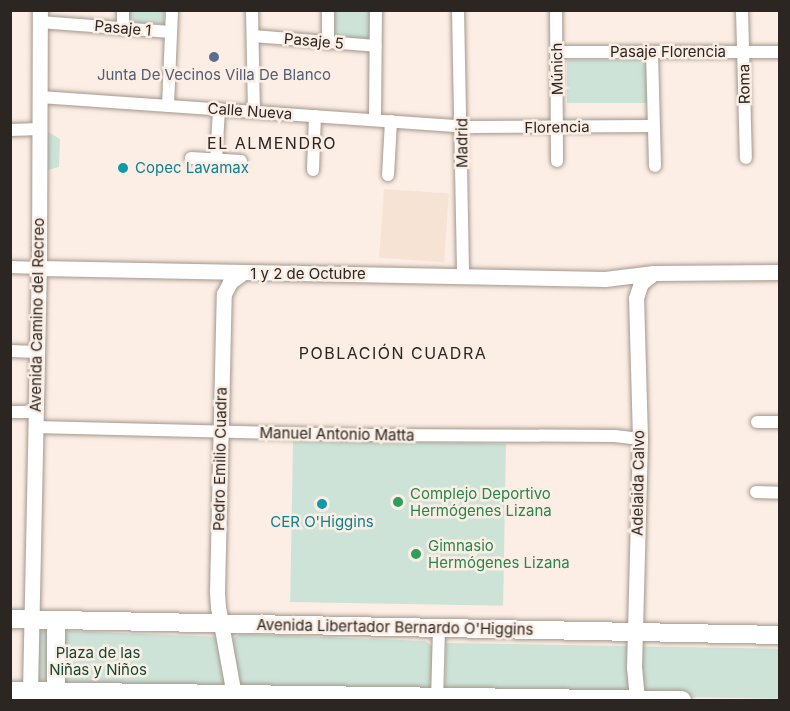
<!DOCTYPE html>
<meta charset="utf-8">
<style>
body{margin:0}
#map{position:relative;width:790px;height:711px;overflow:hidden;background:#fceee4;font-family:Inter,sans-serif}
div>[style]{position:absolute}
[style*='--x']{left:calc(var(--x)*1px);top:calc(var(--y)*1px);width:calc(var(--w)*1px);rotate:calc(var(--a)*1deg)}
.built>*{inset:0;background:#f7e3d3;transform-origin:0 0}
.green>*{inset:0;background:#cde3d8;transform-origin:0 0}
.roads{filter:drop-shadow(0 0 2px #a3978d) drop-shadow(0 0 2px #a3978d)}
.minor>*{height:12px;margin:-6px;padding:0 6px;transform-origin:6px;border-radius:6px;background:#fff}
.tertiary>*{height:15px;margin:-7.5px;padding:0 7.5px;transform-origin:7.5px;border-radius:7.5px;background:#fff}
.primary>*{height:18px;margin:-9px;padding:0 9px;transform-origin:9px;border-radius:9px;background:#fff}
.dots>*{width:16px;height:16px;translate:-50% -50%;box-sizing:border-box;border:3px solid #fceee4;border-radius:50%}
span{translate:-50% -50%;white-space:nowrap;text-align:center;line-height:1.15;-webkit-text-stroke:5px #fceee4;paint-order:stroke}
.street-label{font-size:15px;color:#2b2622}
.service-label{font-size:15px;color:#4e5e75}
.culture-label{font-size:15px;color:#0d838f}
.left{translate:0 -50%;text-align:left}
.leisure-label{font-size:15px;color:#27864d}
.park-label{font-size:15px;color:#0e4a33}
.neighbourhood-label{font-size:16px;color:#2b2622;letter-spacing:1.5px}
.frame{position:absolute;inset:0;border:12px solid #2b2622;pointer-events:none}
</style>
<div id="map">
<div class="built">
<i style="left:384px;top:189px;width:65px;height:69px;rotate:4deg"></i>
</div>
<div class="green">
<i style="clip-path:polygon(128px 11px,164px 11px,164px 24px,127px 22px)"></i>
<i style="left:332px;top:11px;width:40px;height:28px"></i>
<i style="left:648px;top:60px;width:43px;height:81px;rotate:90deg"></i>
<i style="clip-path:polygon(48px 132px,60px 139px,59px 167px,48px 170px)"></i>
<i style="left:293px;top:440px;width:213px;height:162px;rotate:1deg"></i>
<i style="clip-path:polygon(45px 631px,48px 633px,49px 678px,39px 681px,36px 681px,38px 632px)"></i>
<i style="clip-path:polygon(69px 631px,220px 637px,229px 691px,64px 684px,63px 633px)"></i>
<i style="clip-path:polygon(241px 634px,425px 641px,432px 646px,432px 687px,430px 690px,239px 686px,231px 646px,234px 638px)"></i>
<i style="left:446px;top:643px;width:333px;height:50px;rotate:1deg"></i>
</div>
<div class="roads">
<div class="minor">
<i style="--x:252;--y:10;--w:101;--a:88.9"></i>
<i style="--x:458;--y:10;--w:265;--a:88.9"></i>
<i style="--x:556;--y:10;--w:151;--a:89.6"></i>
<i style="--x:742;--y:10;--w:148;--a:88.5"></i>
<i style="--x:40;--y:22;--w:131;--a:4.4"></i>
<i style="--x:123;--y:28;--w:18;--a:-90"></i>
<i style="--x:253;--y:36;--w:123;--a:4.6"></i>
<i style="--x:328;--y:43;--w:33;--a:-90"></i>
<i style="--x:557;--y:52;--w:223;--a:0"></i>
<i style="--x:652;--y:52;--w:114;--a:88.5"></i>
<i style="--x:40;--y:97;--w:434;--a:4"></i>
<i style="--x:473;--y:127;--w:180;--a:-0.3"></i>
<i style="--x:168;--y:106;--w:96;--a:-87.6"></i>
<i style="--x:375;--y:120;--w:110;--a:-89.5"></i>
<i style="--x:10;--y:130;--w:30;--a:-2"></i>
<i style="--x:191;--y:158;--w:50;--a:3.4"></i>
<i style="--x:216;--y:160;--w:51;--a:-86.6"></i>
<i style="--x:313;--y:170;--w:54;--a:-87.9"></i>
<i style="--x:388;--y:175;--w:54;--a:-86.8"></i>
<i style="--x:10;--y:267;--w:29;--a:2"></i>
<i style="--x:10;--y:351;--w:27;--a:2"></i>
<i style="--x:10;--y:412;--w:25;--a:0"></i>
<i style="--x:757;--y:422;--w:23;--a:0"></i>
<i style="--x:35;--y:427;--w:325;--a:1.4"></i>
<i style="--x:360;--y:435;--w:255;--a:0.2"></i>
<i style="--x:615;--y:436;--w:25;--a:7"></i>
<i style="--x:756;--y:492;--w:24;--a:2"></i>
<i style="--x:437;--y:700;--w:72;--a:-88.4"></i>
</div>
<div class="tertiary">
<i style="--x:39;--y:268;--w:566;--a:1.11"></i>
<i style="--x:605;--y:279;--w:49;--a:-7"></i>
<i style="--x:654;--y:273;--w:126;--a:-0.5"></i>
<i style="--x:30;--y:691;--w:423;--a:-88.8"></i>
<i style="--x:39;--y:268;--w:258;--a:-89.8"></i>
<i style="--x:234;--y:695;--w:89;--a:-100.3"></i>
<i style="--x:218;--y:607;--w:15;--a:-94"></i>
<i style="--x:217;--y:592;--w:298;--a:-88.7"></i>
<i style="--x:224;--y:294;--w:13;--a:-63"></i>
<i style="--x:230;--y:282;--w:14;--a:-36"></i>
<i style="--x:637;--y:700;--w:32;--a:-95"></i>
<i style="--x:634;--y:668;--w:229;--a:-88.5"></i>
<i style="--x:640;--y:439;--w:141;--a:-91.6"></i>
<i style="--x:636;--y:298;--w:16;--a:-72"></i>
<i style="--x:641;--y:283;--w:16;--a:-38"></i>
</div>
<div class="primary">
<i style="--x:10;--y:619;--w:770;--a:1.19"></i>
<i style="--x:10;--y:691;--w:672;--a:0.77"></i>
<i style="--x:56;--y:692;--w:72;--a:-90"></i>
</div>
</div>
<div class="dots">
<i style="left:214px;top:57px;background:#5c6f8a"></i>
<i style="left:123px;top:168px;background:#0f9aa8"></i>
<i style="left:398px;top:502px;background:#2e9e5b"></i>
<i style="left:322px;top:504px;background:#0f9aa8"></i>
<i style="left:416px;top:554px;background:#2e9e5b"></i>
</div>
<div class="street-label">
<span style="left:123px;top:28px;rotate:5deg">Pasaje 1</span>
<span style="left:314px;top:41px;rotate:5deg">Pasaje 5</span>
<span style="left:668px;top:52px">Pasaje Florencia</span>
<span style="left:557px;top:69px;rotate:-91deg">Múnich</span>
<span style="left:744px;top:84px;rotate:-91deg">Roma</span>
<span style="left:250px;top:111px;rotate:4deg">Calle Nueva</span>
<span style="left:557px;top:127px;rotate:-1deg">Florencia</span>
<span style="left:462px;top:143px;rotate:-90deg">Madrid</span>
<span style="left:308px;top:274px">1 y 2 de Octubre</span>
<span style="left:37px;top:315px;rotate:-89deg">Avenida Camino del Recreo</span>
<span style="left:337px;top:434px;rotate:1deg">Manuel Antonio Matta</span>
<span style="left:220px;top:459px;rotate:-89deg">Pedro Emilio Cuadra</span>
<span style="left:638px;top:483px;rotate:-89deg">Adelaida Calvo</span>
<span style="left:395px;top:627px;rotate:1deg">Avenida Libertador Bernardo O'Higgins</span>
</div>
<div class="service-label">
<span style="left:214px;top:75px">Junta De Vecinos Villa De Blanco</span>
</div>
<div class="culture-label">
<span class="left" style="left:135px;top:168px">Copec Lavamax</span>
<span style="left:322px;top:522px">CER O'Higgins</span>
</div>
<div class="leisure-label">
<span class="left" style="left:410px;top:502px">Complejo Deportivo<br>Hermógenes Lizana</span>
<span class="left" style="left:428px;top:554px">Gimnasio<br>Hermógenes Lizana</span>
</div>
<div class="park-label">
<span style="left:98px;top:661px">Plaza de las<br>Niñas y Niños</span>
</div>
<div class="neighbourhood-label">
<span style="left:272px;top:143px">EL ALMENDRO</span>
<span style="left:393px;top:353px">POBLACIÓN CUADRA</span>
</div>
<div class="frame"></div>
</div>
